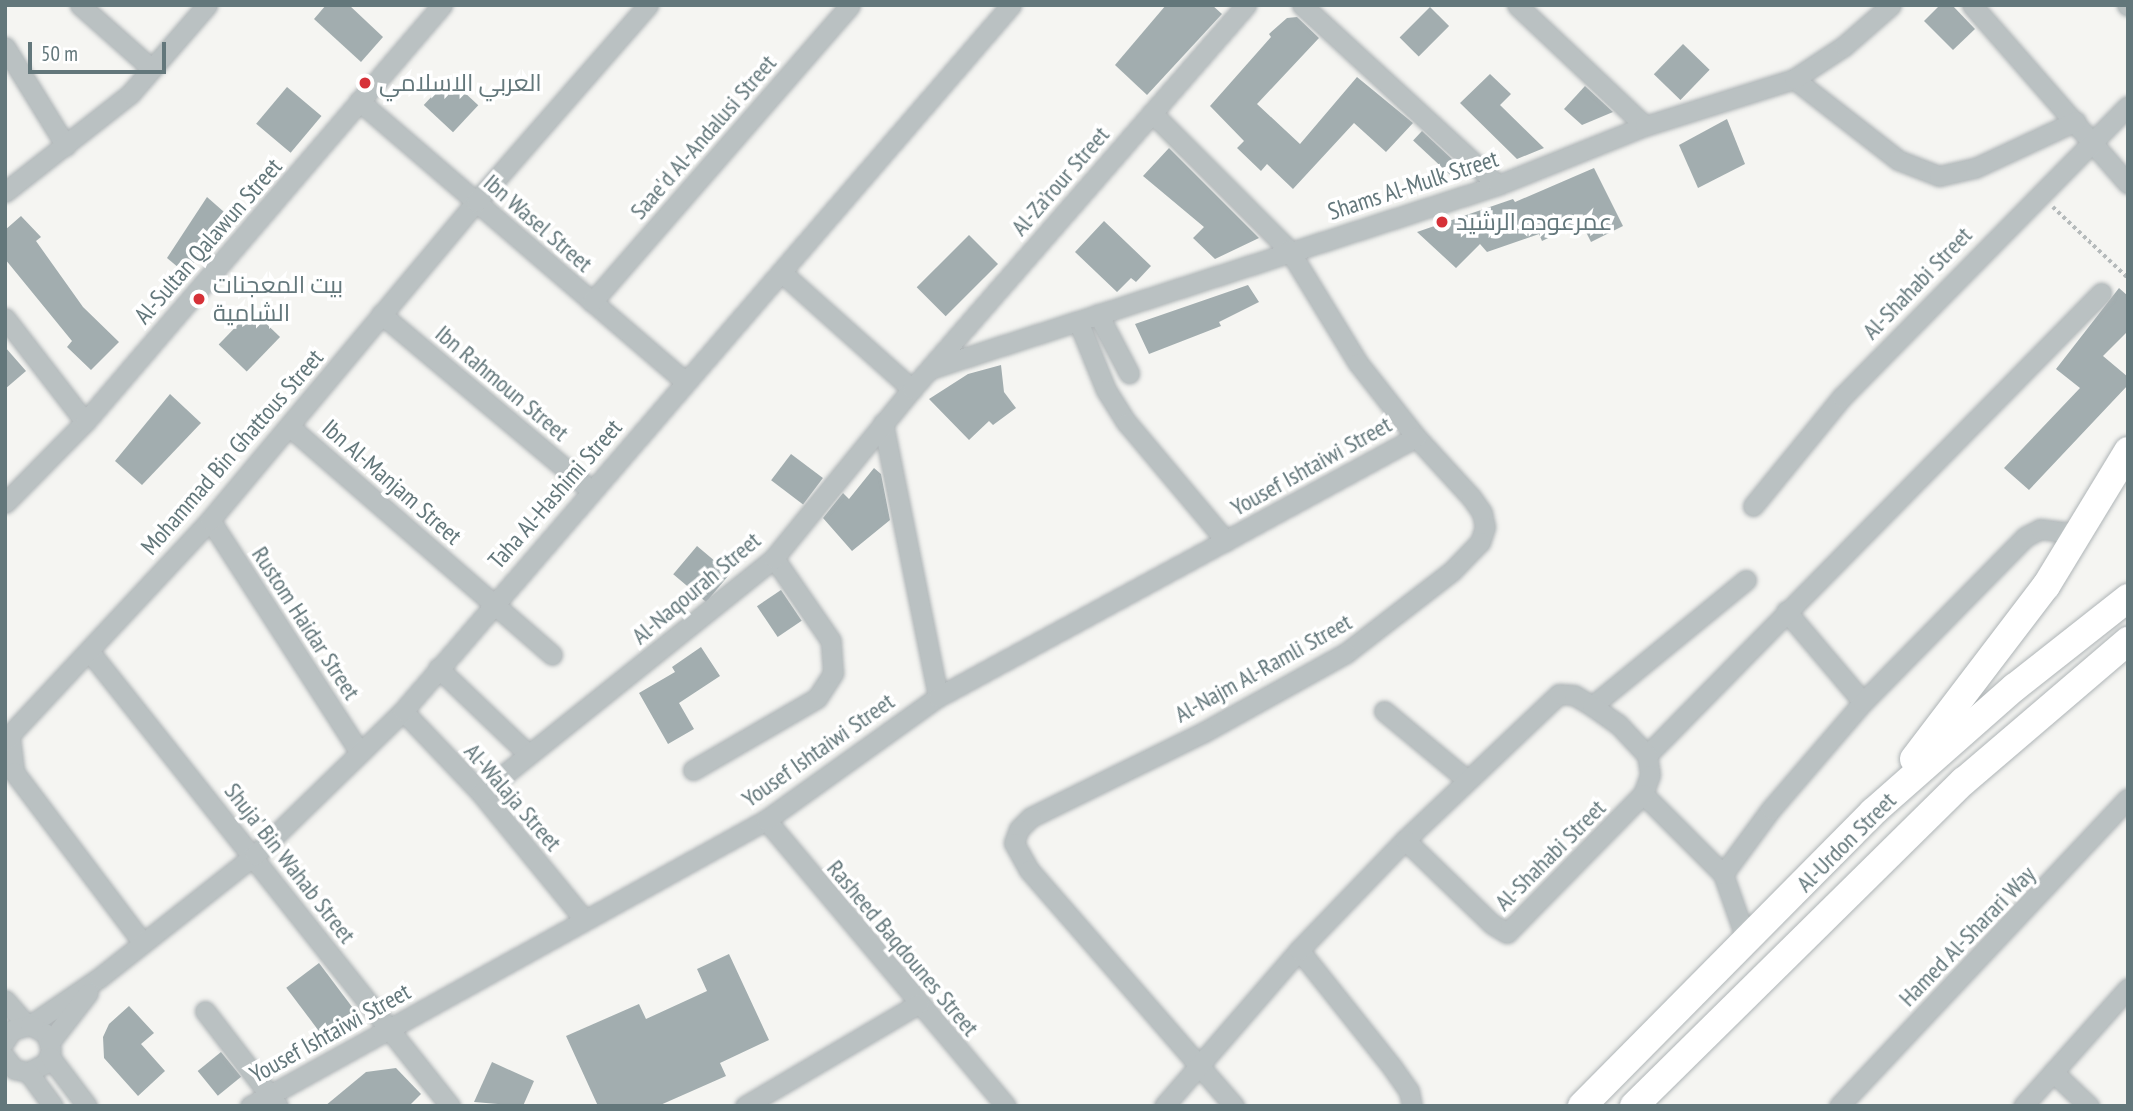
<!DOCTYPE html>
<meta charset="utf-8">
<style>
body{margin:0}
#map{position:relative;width:2133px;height:1111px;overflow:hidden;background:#f5f5f2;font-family:"PT Sans Narrow",Cairo,sans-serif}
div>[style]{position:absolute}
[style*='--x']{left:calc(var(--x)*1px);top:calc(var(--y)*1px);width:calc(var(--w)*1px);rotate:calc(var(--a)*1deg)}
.building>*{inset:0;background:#a2adaf;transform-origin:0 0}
.path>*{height:3.5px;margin-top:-1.75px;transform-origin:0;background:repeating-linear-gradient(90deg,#b5babb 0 3.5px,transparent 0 7px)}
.roads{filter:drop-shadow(0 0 2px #aeb4b6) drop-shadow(0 0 2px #aeb4b6)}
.minor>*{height:19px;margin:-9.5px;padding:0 9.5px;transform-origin:9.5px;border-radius:9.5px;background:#bac1c2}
.highway>*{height:28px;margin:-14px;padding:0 14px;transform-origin:14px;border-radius:14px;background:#fff}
.dots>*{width:19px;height:19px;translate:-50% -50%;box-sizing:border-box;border:4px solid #fff;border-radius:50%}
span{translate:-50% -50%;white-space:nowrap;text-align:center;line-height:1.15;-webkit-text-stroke:7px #fff;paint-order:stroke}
.poi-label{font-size:24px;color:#63777b}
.left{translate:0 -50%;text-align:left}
.street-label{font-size:24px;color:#63777b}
.frame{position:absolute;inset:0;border:7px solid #63777b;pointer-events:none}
.scale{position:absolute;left:28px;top:42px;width:138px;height:32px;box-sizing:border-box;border:4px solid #63777b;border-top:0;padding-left:9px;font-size:21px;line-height:24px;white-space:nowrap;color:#63777b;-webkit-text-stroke:5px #fff;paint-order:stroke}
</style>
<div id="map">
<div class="building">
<i style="clip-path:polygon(326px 5px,349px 5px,383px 37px,361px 62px,314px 19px)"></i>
<i style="clip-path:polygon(1166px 5px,1212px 5px,1222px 14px,1147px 95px,1115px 65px)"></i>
<i style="clip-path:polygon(1940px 5px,1952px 5px,1975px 29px,1953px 50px,1924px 21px)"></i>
<i style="left:1430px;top:7px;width:27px;height:43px;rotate:45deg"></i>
<i style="clip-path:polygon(1297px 17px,1319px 38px,1257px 104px,1300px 144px,1357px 77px,1413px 123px,1386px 152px,1354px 123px,1293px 189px,1267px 164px,1261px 171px,1237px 148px,1244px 141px,1210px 106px,1271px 37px,1269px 34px,1287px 18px)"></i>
<i style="left:1683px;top:44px;width:37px;height:42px;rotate:44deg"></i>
<i style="clip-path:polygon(1490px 74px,1511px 94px,1500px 105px,1544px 148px,1517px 159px,1460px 103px)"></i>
<i style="left:449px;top:78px;width:40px;height:37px;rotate:43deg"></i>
<i style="clip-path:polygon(1585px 86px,1613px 112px,1582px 125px,1564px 109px)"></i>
<i style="left:287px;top:87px;width:45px;height:48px;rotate:40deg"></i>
<i style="clip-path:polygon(1727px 119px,1745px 164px,1698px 188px,1679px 145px)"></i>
<i style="left:1422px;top:131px;width:59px;height:13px;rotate:43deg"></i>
<i style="clip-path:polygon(1169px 148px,1259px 238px,1215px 259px,1193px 238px,1204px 227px,1143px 176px)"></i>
<i style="clip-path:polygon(1594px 168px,1623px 226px,1591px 242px,1581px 222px,1542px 241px,1539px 234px,1487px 252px,1480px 244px,1456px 268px,1417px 232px,1513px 199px,1515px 202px)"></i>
<i style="clip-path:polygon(207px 197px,232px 219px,185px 273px,167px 258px)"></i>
<i style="clip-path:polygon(21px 216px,41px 237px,36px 241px,83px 307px,119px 342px,91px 370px,67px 347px,72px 341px,5px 259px,5px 230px)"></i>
<i style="clip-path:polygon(1104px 221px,1151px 266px,1136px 282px,1131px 278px,1117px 292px,1075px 252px)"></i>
<i style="left:969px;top:235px;width:41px;height:74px;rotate:45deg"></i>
<i style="clip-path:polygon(1248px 285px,1259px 302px,1219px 322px,1221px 326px,1149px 354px,1135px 324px)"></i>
<i style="clip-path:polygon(2119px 288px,2128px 296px,2128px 331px,2103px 356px,2128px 377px,2128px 385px,2029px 490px,2004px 468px,2080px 388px,2056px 369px)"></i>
<i style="left:252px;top:310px;width:39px;height:48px;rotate:44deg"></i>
<i style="clip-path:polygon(5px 347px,26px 371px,5px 389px)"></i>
<i style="clip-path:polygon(1001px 365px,1004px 392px,1016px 408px,993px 425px,989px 421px,969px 440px,929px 399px,968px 374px)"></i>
<i style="clip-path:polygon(170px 394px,201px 423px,142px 485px,115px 461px)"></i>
<i style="left:791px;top:454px;width:40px;height:33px;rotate:37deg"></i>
<i style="clip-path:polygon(874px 468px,881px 474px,890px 520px,852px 551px,823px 518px,843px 493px,849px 499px)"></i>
<i style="left:697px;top:546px;width:43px;height:37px;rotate:40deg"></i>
<i style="left:781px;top:590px;width:37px;height:29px;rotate:56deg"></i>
<i style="clip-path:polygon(701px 647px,720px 676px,679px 703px,694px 729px,668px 744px,639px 693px,675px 672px,672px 667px)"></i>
<i style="clip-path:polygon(729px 954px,769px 1040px,720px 1063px,726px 1076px,658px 1106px,598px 1106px,566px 1036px,639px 1004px,646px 1019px,707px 991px,697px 969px)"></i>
<i style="left:319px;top:963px;width:61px;height:41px;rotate:53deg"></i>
<i style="clip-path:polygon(129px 1006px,154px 1033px,141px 1044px,165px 1071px,138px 1096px,104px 1058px,103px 1037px,109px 1024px)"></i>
<i style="left:221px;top:1052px;width:32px;height:30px;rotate:51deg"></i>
<i style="clip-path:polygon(492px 1062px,534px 1081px,523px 1106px,474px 1102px)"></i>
<i style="clip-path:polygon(396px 1068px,421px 1094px,409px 1106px,325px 1106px,366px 1072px)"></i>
</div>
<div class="path">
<i style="--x:2053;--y:207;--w:103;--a:43.4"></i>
</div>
<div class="roads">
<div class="minor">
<i style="--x:80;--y:5;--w:96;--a:41.6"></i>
<i style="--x:1302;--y:5;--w:266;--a:42.6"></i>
<i style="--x:1517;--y:5;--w:176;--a:43.4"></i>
<i style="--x:1972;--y:5;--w:237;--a:48.9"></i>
<i style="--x:2127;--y:5;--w:1;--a:45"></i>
<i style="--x:5;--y:47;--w:116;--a:58.4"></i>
<i style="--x:1794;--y:79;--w:132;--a:37.9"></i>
<i style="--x:1898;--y:160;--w:44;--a:21.3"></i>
<i style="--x:1939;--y:176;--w:37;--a:-13"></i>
<i style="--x:1975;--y:168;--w:111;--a:-25"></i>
<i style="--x:359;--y:101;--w:430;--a:40.7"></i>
<i style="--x:1152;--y:113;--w:194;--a:45"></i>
<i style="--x:1289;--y:250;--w:132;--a:58.6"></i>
<i style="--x:1358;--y:363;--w:94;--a:51.9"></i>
<i style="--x:1416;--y:437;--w:81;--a:47.5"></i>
<i style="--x:1471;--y:497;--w:19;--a:55"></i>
<i style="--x:1482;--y:513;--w:14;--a:78"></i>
<i style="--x:1485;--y:527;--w:16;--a:108"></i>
<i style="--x:1480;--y:542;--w:40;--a:134"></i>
<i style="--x:1452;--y:571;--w:134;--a:142.3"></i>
<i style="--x:1346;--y:653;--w:162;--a:150.9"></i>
<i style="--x:1204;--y:732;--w:193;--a:153.8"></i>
<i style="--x:1031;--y:817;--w:17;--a:135"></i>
<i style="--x:1019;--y:829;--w:15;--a:110"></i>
<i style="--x:1014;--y:843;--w:31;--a:61"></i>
<i style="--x:1029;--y:870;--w:313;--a:49"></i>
<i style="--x:5;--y:192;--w:159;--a:-38.1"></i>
<i style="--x:130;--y:94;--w:118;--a:-49.1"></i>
<i style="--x:781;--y:272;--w:176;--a:41.8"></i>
<i style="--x:592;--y:302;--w:393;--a:-49"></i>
<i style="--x:381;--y:314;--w:274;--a:40"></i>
<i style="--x:1098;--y:314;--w:67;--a:62.3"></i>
<i style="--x:5;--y:318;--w:131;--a:52.4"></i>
<i style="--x:1078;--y:321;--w:74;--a:67.9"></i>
<i style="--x:1106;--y:390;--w:39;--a:58"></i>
<i style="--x:1127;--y:423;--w:154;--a:50"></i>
<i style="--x:930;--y:369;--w:597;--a:-17.95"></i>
<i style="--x:1498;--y:185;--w:158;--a:-21.9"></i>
<i style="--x:1645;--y:126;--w:156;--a:-17.5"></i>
<i style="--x:1794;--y:79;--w:60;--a:-33.4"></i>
<i style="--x:1844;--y:46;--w:62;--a:-41.1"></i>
<i style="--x:883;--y:423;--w:279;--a:78.6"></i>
<i style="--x:290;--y:427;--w:347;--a:41"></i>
<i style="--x:5;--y:503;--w:114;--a:-45.4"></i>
<i style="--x:85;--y:422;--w:549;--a:-49.43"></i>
<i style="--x:1753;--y:506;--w:141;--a:-50.8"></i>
<i style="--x:1842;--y:397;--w:408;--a:-45.5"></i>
<i style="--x:210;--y:520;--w:277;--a:57.2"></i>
<i style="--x:1786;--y:611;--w:119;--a:49.8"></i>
<i style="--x:89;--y:651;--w:581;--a:51.57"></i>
<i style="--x:438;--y:668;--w:124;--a:43.7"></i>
<i style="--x:1592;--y:706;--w:199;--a:-39.3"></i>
<i style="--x:403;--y:711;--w:113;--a:46.4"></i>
<i style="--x:481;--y:793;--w:161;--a:50.8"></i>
<i style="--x:1384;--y:711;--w:108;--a:39.7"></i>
<i style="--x:10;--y:737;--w:35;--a:83"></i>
<i style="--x:14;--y:772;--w:213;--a:53"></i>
<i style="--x:5;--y:740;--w:301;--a:-47"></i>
<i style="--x:210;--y:520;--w:415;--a:-50.1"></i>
<i style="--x:476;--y:202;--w:262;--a:-48.9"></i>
<i style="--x:1647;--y:755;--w:648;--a:-45.5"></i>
<i style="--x:693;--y:770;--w:143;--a:-30.1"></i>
<i style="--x:817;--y:698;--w:30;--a:-57"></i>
<i style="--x:833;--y:673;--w:32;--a:-94"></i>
<i style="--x:831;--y:641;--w:101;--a:-124.5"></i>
<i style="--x:481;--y:793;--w:376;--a:-38.7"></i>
<i style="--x:774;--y:558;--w:218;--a:-50.8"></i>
<i style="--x:912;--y:389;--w:509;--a:-48.98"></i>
<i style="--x:1643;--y:794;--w:113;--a:45"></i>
<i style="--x:766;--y:820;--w:373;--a:50"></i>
<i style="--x:1747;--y:942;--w:72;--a:-109.4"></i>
<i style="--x:1723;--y:874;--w:81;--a:-53.6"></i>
<i style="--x:1771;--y:809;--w:141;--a:-49.3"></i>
<i style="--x:1863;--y:702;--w:231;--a:-45.5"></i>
<i style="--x:2025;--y:537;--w:17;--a:-28"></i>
<i style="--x:2040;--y:529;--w:38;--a:7"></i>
<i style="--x:1299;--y:950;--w:149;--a:51.5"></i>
<i style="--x:1392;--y:1067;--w:29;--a:55"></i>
<i style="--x:1409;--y:1091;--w:15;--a:79"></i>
<i style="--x:5;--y:1000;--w:33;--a:49"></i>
<i style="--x:205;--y:1011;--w:120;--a:52.5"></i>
<i style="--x:30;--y:1025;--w:83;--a:-34.3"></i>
<i style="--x:99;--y:978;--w:199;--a:-38.3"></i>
<i style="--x:255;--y:855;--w:206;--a:-44.2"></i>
<i style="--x:403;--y:711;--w:932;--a:-49.27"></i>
<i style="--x:5;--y:1041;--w:13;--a:-58"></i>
<i style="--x:12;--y:1030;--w:19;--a:-16"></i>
<i style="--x:30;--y:1025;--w:18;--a:29"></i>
<i style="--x:46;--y:1034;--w:17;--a:73"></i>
<i style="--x:51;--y:1050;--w:14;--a:111"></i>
<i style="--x:46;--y:1063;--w:20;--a:153"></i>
<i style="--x:28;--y:1072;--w:14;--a:-168"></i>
<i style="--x:14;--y:1069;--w:15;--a:-127"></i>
<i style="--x:50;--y:1042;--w:62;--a:-52.2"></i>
<i style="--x:50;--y:1057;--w:61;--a:52.9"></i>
<i style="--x:28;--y:1072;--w:42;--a:53.7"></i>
<i style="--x:2053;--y:1072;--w:50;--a:43.4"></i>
<i style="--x:250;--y:1106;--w:590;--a:-29"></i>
<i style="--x:766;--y:820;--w:211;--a:-35.6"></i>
<i style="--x:938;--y:697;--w:544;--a:-28.54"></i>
<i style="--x:745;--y:1106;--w:201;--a:-30.5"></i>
<i style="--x:1164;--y:1106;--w:206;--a:-49.1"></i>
<i style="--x:1299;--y:950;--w:153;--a:-46.1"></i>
<i style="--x:1405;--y:840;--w:212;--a:-43.5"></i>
<i style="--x:1559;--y:694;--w:15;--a:4"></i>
<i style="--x:1574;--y:695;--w:21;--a:31"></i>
<i style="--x:1592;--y:706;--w:32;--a:35"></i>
<i style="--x:1618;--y:724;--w:42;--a:46.9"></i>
<i style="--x:1647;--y:755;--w:20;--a:81"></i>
<i style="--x:1650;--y:775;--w:20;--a:110"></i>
<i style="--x:1643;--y:794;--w:194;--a:134.4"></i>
<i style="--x:1507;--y:933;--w:17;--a:-149"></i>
<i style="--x:1492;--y:924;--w:121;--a:-136"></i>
<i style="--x:1839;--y:1106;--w:422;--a:-46.8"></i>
<i style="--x:2023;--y:1106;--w:158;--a:-48.3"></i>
</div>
<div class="highway">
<i style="--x:1914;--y:759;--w:218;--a:-52.7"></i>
<i style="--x:2046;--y:586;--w:158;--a:-58.7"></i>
<i style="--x:1582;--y:1106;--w:414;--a:-45.3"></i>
<i style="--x:1873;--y:812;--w:189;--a:-41.4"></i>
<i style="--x:2015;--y:687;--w:144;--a:-38.2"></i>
<i style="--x:1634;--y:1106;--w:463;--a:-44.6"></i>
<i style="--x:1964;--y:781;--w:216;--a:-40.5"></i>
</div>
</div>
<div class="dots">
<i style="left:365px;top:83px;background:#d63138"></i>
<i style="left:1442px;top:222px;background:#d63138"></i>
<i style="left:199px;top:299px;background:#d63138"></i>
</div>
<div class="poi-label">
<span class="left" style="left:379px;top:83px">العربي الاسلامي</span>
<span class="left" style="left:1456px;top:222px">عمرعوده الرشيد</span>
<span class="left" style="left:213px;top:299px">بيت المعجنات<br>الشامية</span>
</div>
<div class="street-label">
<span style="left:703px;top:137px;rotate:-49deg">Saae'd Al-Andalusi Street</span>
<span style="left:1060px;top:181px;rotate:-49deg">Al-Za’rour Street</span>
<span style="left:1413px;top:185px;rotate:-18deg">Shams Al-Mulk Street</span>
<span style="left:538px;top:223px;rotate:41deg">Ibn Wasel Street</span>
<span style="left:208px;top:241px;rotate:-49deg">Al-Sultan Qalawun Street</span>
<span style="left:1917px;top:283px;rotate:-46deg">Al-Shahabi Street</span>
<span style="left:502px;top:383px;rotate:40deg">Ibn Rahmoun Street</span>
<span style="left:232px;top:452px;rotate:-49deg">Mohammad Bin Ghattous Street</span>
<span style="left:1311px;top:466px;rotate:-29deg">Yousef Ishtaiwi Street</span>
<span style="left:392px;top:482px;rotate:41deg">Ibn Al-Manjam Street</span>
<span style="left:555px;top:494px;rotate:-49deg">Taha Al-Hashimi Street</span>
<span style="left:696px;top:588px;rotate:-40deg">Al-Naqourah Street</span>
<span style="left:306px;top:623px;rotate:57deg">Rustom Haidar Street</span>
<span style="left:1263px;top:668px;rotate:-29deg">Al-Najm Al-Ramli Street</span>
<span style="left:818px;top:750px;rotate:-35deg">Yousef Ishtaiwi Street</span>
<span style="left:513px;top:797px;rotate:49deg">Al-Walaja Street</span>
<span style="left:1846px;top:842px;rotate:-45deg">Al-Urdon Street</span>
<span style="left:1550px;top:855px;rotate:-45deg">Al-Shahabi Street</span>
<span style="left:290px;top:863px;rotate:52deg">Shuja' Bin Wahab Street</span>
<span style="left:1967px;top:936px;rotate:-46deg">Hamed Al-Sharari Way</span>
<span style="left:903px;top:948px;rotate:50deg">Rasheed Baqdounes Street</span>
<span style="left:330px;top:1033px;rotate:-29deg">Yousef Ishtaiwi Street</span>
</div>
<div class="frame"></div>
<div class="scale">50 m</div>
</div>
